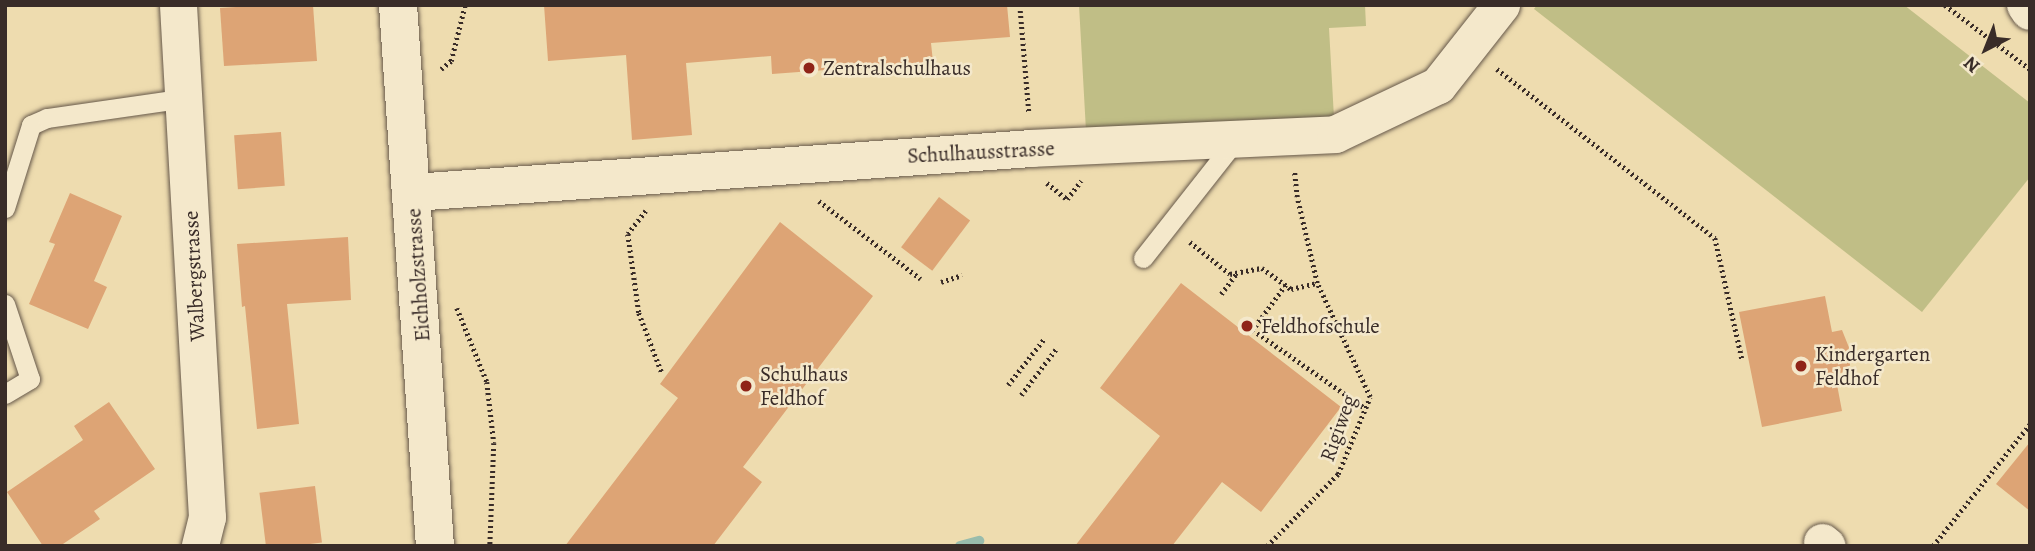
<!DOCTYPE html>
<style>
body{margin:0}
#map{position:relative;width:2035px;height:551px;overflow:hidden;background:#eedcaf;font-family:Alegreya,serif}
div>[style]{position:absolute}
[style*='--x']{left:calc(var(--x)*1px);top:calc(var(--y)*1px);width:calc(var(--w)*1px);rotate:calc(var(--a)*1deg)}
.green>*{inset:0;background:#c0be86}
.stream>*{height:10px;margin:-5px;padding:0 5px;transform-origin:5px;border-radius:5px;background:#99bcac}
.building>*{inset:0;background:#dda475;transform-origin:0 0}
.path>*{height:4.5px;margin-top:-2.25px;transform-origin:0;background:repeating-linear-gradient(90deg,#392c28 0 2px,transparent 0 5.5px)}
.roads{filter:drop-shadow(0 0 2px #66584a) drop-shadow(0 0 2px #66584a)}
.lane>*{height:19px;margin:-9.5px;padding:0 9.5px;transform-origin:9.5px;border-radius:9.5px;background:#f4e8cb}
.street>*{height:37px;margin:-18.5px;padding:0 18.5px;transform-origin:18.5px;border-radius:18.5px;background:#f4e8cb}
.secondary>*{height:38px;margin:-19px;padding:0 19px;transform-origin:19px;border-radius:19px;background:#f4e8cb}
.dots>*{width:19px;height:19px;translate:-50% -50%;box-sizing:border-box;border:4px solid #f4e8cb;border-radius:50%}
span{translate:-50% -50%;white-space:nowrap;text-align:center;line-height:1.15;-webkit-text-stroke:5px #f4e8cb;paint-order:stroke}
.poi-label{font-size:21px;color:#392c28}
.left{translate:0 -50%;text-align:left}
.street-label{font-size:21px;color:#392c28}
.frame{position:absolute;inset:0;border:7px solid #392c28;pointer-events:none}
.north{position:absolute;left:1951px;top:14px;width:70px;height:70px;-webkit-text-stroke:5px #f4e8cb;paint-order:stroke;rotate:222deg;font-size:19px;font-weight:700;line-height:28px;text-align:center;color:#392c28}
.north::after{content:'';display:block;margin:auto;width:24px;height:32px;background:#392c28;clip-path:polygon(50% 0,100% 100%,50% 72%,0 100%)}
</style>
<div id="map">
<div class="green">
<i style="clip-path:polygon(1079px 5px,1365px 5px,1366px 26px,1329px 28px,1334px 118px,1086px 131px)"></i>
<i style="clip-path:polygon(1537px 5px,1904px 5px,2030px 103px,2030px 177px,1922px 312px,1534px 9px)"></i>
</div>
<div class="stream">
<i style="--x:960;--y:546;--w:20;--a:-15"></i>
</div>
<div class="building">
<i style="clip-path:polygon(267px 5px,313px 5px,317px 61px,224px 66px,220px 8px)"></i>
<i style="clip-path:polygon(544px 5px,1007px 5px,1010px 37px,931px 43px,933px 62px,772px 74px,771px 56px,686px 63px,692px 135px,632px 140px,626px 55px,548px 61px)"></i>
<i style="left:281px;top:132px;width:54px;height:47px;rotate:86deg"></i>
<i style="clip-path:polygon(70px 193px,122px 216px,94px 281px,107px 287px,88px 329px,29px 304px,55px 244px,49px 242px)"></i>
<i style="left:939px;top:197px;width:39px;height:63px;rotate:37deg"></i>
<i style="clip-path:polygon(780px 222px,873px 296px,743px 467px,762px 482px,713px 546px,565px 546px,678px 398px,660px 384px)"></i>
<i style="clip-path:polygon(348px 237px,351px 300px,287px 304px,299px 424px,257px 429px,245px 306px,242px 307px,237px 244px)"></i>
<i style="clip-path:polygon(1181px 283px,1341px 407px,1261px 512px,1222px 482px,1172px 546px,1075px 546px,1160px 436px,1100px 388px)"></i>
<i style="clip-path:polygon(1825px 296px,1832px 332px,1842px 330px,1850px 350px,1850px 371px,1835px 374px,1842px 411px,1762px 427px,1739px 312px)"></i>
<i style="clip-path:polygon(109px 402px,155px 469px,94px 511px,100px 519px,60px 546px,43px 546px,7px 492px,83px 440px,74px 426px)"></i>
<i style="clip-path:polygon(2030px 442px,2030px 511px,1996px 484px)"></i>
<i style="left:315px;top:486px;width:57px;height:56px;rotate:83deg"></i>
</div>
<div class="path">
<i style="--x:1020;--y:5;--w:108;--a:85.2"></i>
<i style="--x:1945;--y:5;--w:106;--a:37"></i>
<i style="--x:441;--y:69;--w:13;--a:-39"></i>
<i style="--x:451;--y:61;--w:58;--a:-76"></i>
<i style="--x:1497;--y:69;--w:276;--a:37.8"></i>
<i style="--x:1715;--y:238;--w:124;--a:77.4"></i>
<i style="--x:1047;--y:183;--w:26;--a:39"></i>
<i style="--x:1067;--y:199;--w:23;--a:-52"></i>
<i style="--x:819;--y:201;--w:128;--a:37.4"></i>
<i style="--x:646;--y:211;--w:29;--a:128"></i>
<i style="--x:628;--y:234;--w:80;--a:82.1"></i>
<i style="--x:639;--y:313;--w:64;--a:69"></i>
<i style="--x:1190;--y:242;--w:51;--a:38.7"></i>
<i style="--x:1230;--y:274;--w:33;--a:-11"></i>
<i style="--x:1262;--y:268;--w:36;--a:36"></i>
<i style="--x:1291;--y:289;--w:27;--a:-13"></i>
<i style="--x:941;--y:282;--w:22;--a:-18"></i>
<i style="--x:1286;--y:285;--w:56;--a:126.3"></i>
<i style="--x:1253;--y:330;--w:136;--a:34.9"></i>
<i style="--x:1221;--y:294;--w:26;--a:-53"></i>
<i style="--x:457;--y:308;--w:80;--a:67.9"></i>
<i style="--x:487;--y:382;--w:61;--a:83.5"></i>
<i style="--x:494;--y:443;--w:103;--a:92.2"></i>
<i style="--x:1008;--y:385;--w:58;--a:-52"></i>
<i style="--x:1021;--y:395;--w:58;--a:-52.7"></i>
<i style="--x:1267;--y:546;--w:101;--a:-45.4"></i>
<i style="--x:1338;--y:474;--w:83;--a:-67.4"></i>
<i style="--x:1370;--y:397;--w:126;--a:-114.9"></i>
<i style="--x:1317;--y:283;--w:88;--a:-103.1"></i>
<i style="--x:1297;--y:197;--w:27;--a:-96"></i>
<i style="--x:1933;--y:546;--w:156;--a:-51.5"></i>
</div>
<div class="roads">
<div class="lane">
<i style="--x:5;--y:208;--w:87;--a:-72.6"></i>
<i style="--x:31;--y:125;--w:17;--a:-24"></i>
<i style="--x:47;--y:118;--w:139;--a:-8.2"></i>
<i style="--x:1143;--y:258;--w:150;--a:-51.8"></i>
<i style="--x:5;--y:304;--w:79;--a:71.6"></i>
<i style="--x:30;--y:379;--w:29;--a:149"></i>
</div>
<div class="street">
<i style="--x:178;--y:5;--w:513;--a:86.76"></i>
<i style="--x:207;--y:517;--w:30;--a:104"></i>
<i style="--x:413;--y:192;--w:620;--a:-4.07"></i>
<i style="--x:1031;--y:148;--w:304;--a:-2.6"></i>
<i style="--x:1335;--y:134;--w:114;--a:-25.4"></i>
<i style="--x:1438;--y:85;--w:102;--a:-51.8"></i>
<i style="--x:1822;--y:542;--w:6;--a:39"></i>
</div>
<div class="secondary">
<i style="--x:398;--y:5;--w:542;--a:86.09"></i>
<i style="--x:2026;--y:5;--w:7;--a:56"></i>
</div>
</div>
<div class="dots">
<i style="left:809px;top:68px;background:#8f2418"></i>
<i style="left:1247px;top:326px;background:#8f2418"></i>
<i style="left:1801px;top:366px;background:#8f2418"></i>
<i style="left:746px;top:386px;background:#8f2418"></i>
</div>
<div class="poi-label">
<span class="left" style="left:823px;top:68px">Zentralschulhaus</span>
<span class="left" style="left:1261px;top:326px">Feldhofschule</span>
<span class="left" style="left:1815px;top:366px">Kindergarten<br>Feldhof</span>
<span class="left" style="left:760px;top:386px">Schulhaus<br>Feldhof</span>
</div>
<div class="street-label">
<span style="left:981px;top:152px;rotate:-3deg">Schulhausstrasse</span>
<span style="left:418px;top:275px;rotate:-94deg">Eichholzstrasse</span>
<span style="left:194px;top:276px;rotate:-93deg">Walbergstrasse</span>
<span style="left:1338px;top:428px;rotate:-70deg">Rigiweg</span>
</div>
<div class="frame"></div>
<div class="north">N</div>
</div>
